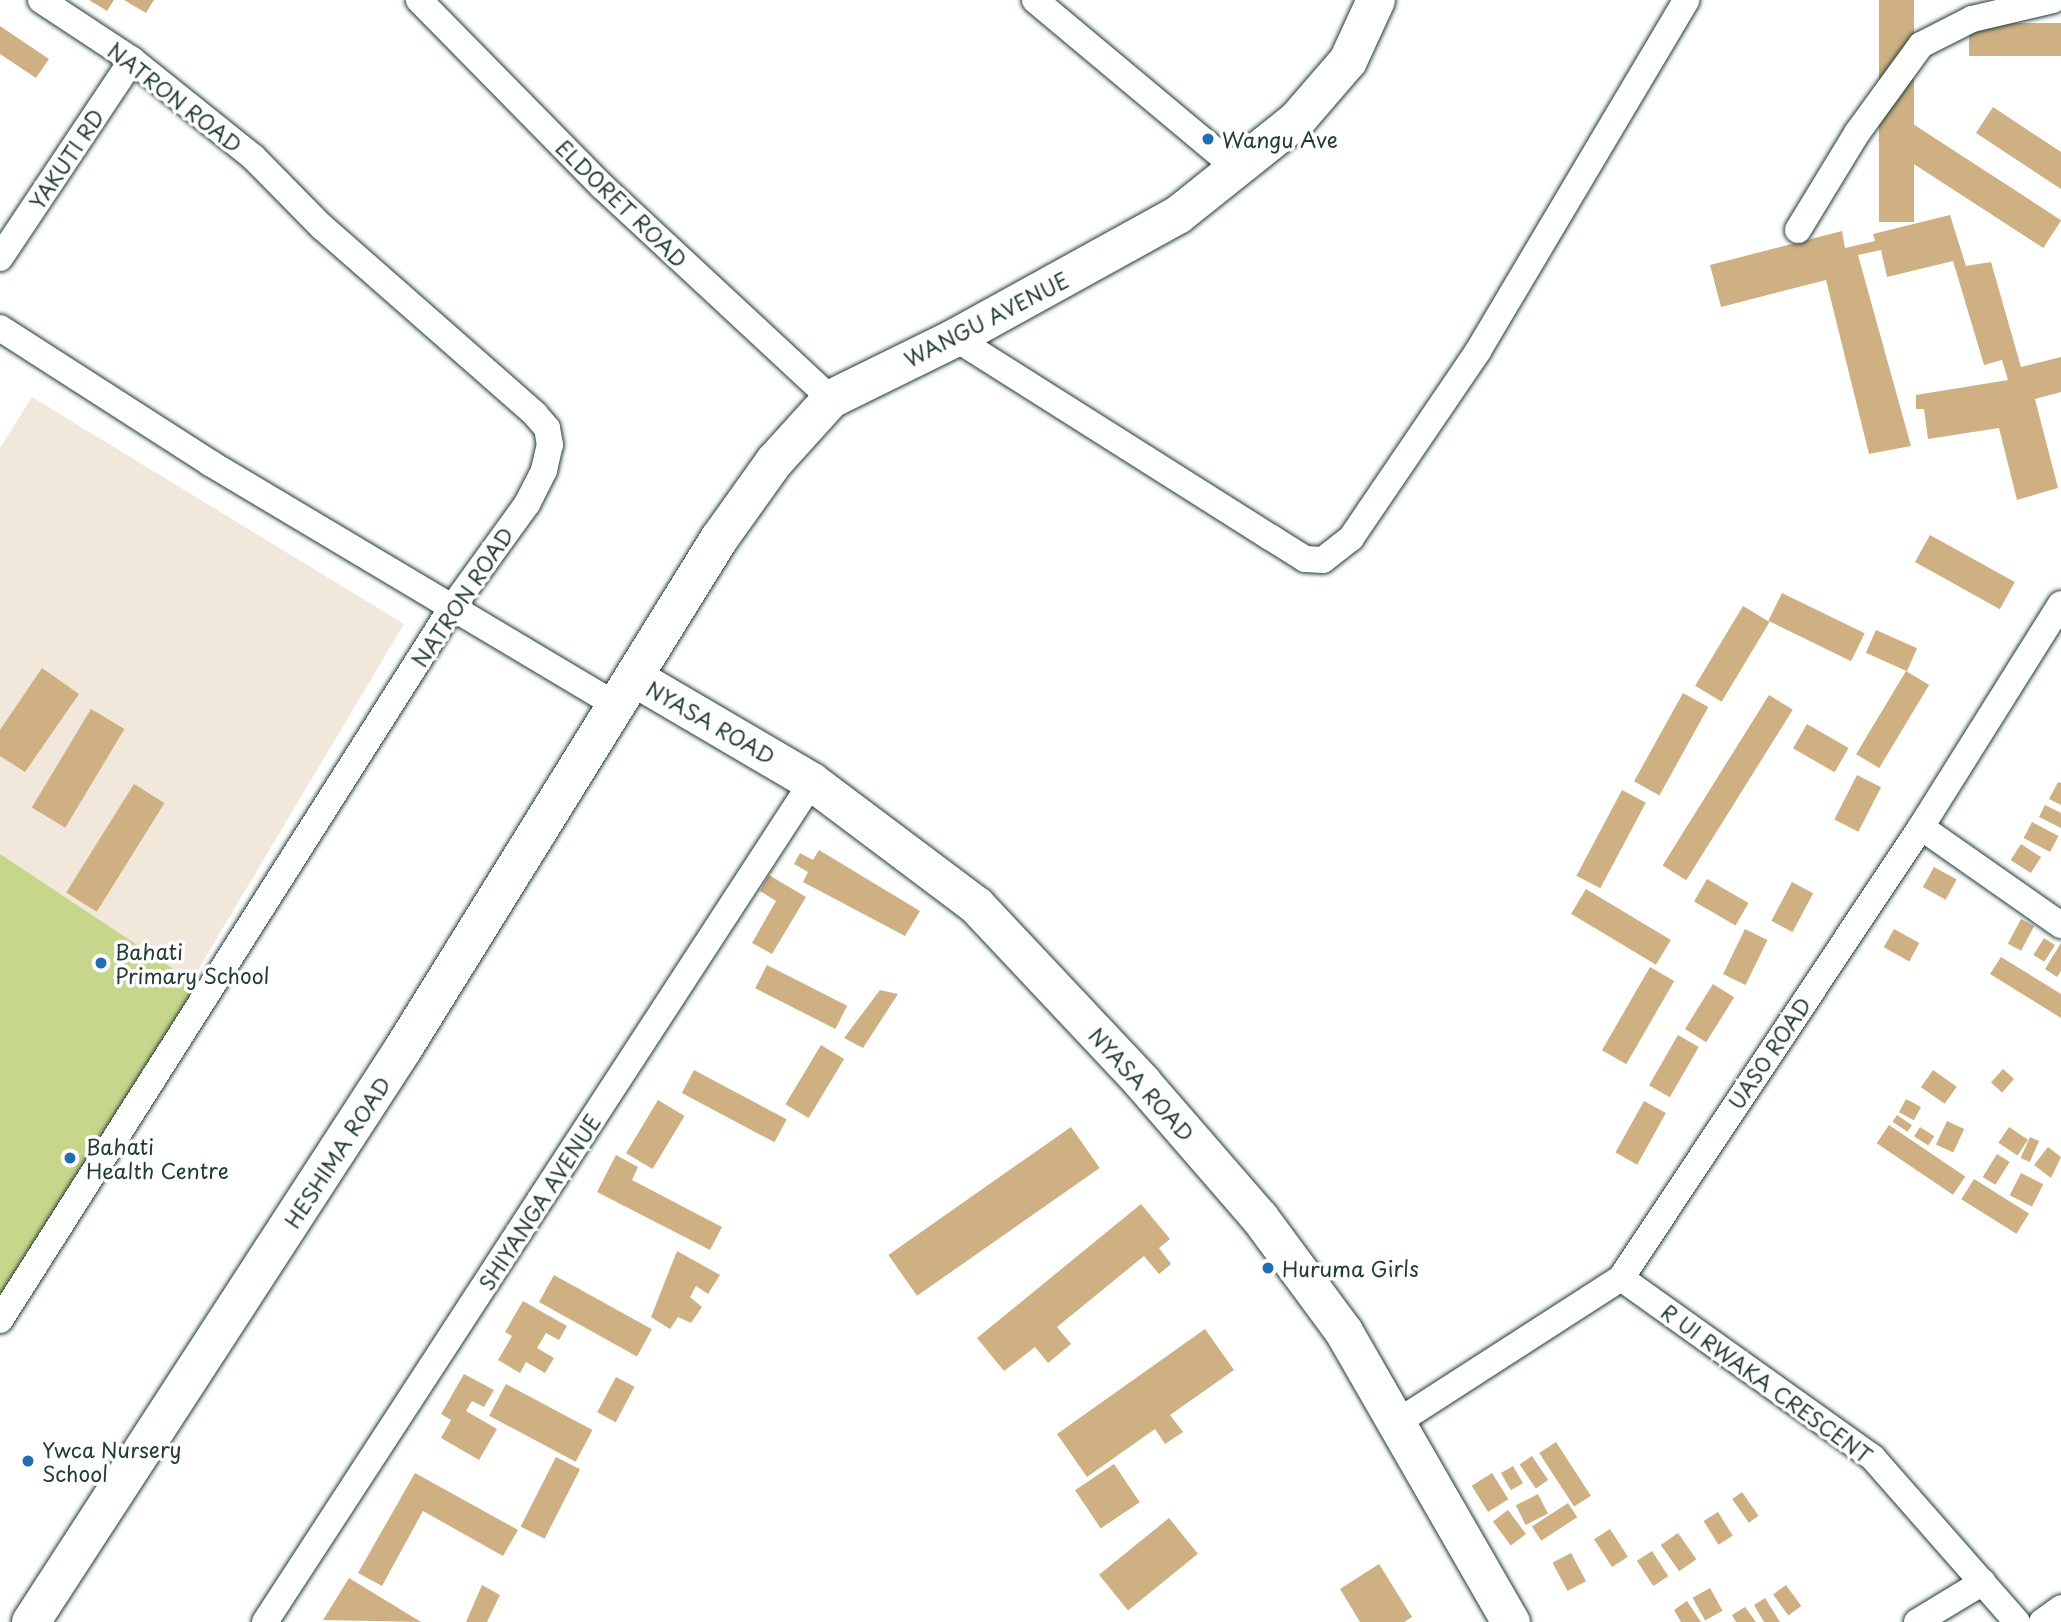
<!DOCTYPE html>
<style>
body{margin:0}
#map{position:relative;width:2061px;height:1622px;overflow:hidden;background:#fff;font-family:"Playpen Sans",sans-serif}
div>[style]{position:absolute}
[style*='--x']{left:calc(var(--x)*1px);top:calc(var(--y)*1px);width:calc(var(--w)*1px);rotate:calc(var(--a)*1deg)}
.built>*{inset:0;background:#f1e7da}
.green>*{inset:0;background:#c6d78b}
.building>*{inset:0;background:#cfb083;transform-origin:0 0}
.roads{filter:drop-shadow(0 0 2px #1f3d34) drop-shadow(0 0 2px #1f3d34)}
.street>*{height:26px;margin:-13px;padding:0 13px;transform-origin:13px;border-radius:13px;background:#fff}
.secondary>*{height:38px;margin:-19px;padding:0 19px;transform-origin:19px;border-radius:19px;background:#fff}
.dots>*{width:19px;height:19px;translate:-50% -50%;box-sizing:border-box;border:4px solid #fff;border-radius:50%}
span{translate:-50% -50%;white-space:nowrap;text-align:center;line-height:1.15;-webkit-text-stroke:7px #fff;paint-order:stroke}
.street-label{font-size:21px;color:#1f3d34}
.poi-label{font-size:21px;color:#1f3d34}
.left{translate:0 -50%;text-align:left}
</style>
<div id="map">
<div class="built">
<i style="clip-path:polygon(32px 397px,404px 624px,0 1302px,0 448px)"></i>
</div>
<div class="green">
<i style="clip-path:polygon(0 854px,205px 990px,0 1304px)"></i>
</div>
<div class="building">
<i style="clip-path:polygon(89px 0,114px 0,107px 11px)"></i>
<i style="clip-path:polygon(124px 0,154px 0,146px 13px)"></i>
<i style="left:1879px;top:0;width:35px;height:222px"></i>
<i style="left:2061px;top:23px;width:33px;height:92px;rotate:90deg"></i>
<i style="clip-path:polygon(0 26px,49px 59px,36px 78px,0 54px)"></i>
<i style="clip-path:polygon(1993px 107px,2061px 152px,2061px 189px,1976px 133px)"></i>
<i style="left:1896px;top:113px;width:197px;height:33px;rotate:33deg"></i>
<i style="clip-path:polygon(1950px 215px,1966px 266px,1991px 262px,2021px 367px,2061px 357px,2061px 392px,2035px 399px,2058px 488px,2017px 500px,1999px 428px,1928px 439px,1924px 409px,1916px 409px,1916px 395px,2008px 380px,2002px 360px,1984px 365px,1953px 261px,1887px 277px,1881px 250px,1858px 255px,1911px 446px,1869px 454px,1826px 280px,1721px 307px,1710px 265px,1842px 231px,1845px 248px,1875px 241px,1873px 234px)"></i>
<i style="left:1930px;top:535px;width:97px;height:31px;rotate:29deg"></i>
<i style="left:1782px;top:593px;width:92px;height:31px;rotate:26deg"></i>
<i style="left:1743px;top:606px;width:31px;height:93px;rotate:31deg"></i>
<i style="left:1876px;top:630px;width:45px;height:25px;rotate:24deg"></i>
<i style="clip-path:polygon(42px 668px,79px 694px,25px 772px,0 756px,0 730px)"></i>
<i style="left:1906px;top:671px;width:27px;height:97px;rotate:31deg"></i>
<i style="left:1683px;top:693px;width:29px;height:101px;rotate:29deg"></i>
<i style="left:1769px;top:695px;width:28px;height:201px;rotate:32deg"></i>
<i style="left:91px;top:709px;width:39px;height:115px;rotate:31deg"></i>
<i style="left:1807px;top:724px;width:48px;height:28px;rotate:30deg"></i>
<i style="left:1857px;top:775px;width:27px;height:50px;rotate:27deg"></i>
<i style="clip-path:polygon(2058px 782px,2061px 783px,2061px 805px,2049px 799px)"></i>
<i style="left:134px;top:784px;width:36px;height:128px;rotate:32deg"></i>
<i style="left:1622px;top:790px;width:27px;height:97px;rotate:28deg"></i>
<i style="clip-path:polygon(2045px 805px,2061px 813px,2061px 828px,2039px 817px)"></i>
<i style="left:2032px;top:822px;width:30px;height:18px;rotate:28deg"></i>
<i style="left:2021px;top:844px;width:24px;height:19px;rotate:33deg"></i>
<i style="clip-path:polygon(819px 850px,920px 911px,905px 936px,803px 882px,808px 872px,794px 864px,800px 853px,813px 860px)"></i>
<i style="left:1934px;top:867px;width:26px;height:23px;rotate:29deg"></i>
<i style="clip-path:polygon(769px 875px,806px 897px,772px 954px,752px 943px,776px 901px,760px 891px)"></i>
<i style="left:1707px;top:879px;width:48px;height:26px;rotate:30deg"></i>
<i style="left:1792px;top:882px;width:24px;height:44px;rotate:28deg"></i>
<i style="left:1586px;top:889px;width:99px;height:29px;rotate:31deg"></i>
<i style="left:2021px;top:919px;width:15px;height:28px;rotate:28deg"></i>
<i style="left:1745px;top:929px;width:25px;height:50px;rotate:26deg"></i>
<i style="left:1894px;top:929px;width:29px;height:21px;rotate:29deg"></i>
<i style="left:2044px;top:938px;width:13px;height:20px;rotate:32deg"></i>
<i style="clip-path:polygon(2061px 943px,2061px 971px,2057px 977px,2045px 969px)"></i>
<i style="clip-path:polygon(2001px 957px,2061px 994px,2061px 1018px,1990px 974px)"></i>
<i style="left:767px;top:965px;width:90px;height:26px;rotate:27deg"></i>
<i style="left:1650px;top:967px;width:28px;height:96px;rotate:30deg"></i>
<i style="left:1713px;top:984px;width:25px;height:53px;rotate:32deg"></i>
<i style="clip-path:polygon(880px 990px,898px 994px,863px 1048px,844px 1038px)"></i>
<i style="left:1678px;top:1035px;width:24px;height:58px;rotate:30deg"></i>
<i style="left:821px;top:1045px;width:27px;height:69px;rotate:31deg"></i>
<i style="left:2003px;top:1069px;width:15px;height:18px;rotate:42deg"></i>
<i style="left:694px;top:1070px;width:105px;height:26px;rotate:28deg"></i>
<i style="left:1933px;top:1070px;width:29px;height:21px;rotate:35deg"></i>
<i style="left:1906px;top:1099px;width:17px;height:15px;rotate:28deg"></i>
<i style="left:658px;top:1100px;width:31px;height:62px;rotate:31deg"></i>
<i style="left:1644px;top:1101px;width:25px;height:59px;rotate:29deg"></i>
<i style="left:1897px;top:1115px;width:18px;height:8px;rotate:34deg"></i>
<i style="left:1947px;top:1121px;width:19px;height:26px;rotate:25deg"></i>
<i style="left:1889px;top:1125px;width:92px;height:22px;rotate:34deg"></i>
<i style="left:1071px;top:1127px;width:50px;height:223px;rotate:55deg"></i>
<i style="left:1920px;top:1127px;width:17px;height:11px;rotate:33deg"></i>
<i style="left:2009px;top:1127px;width:23px;height:19px;rotate:34deg"></i>
<i style="left:2030px;top:1137px;width:10px;height:23px;rotate:24deg"></i>
<i style="clip-path:polygon(2048px 1147px,2061px 1157px,2051px 1178px,2034px 1165px)"></i>
<i style="left:1997px;top:1154px;width:15px;height:27px;rotate:32deg"></i>
<i style="clip-path:polygon(616px 1155px,638px 1167px,632px 1180px,722px 1227px,710px 1250px,597px 1192px)"></i>
<i style="left:2021px;top:1173px;width:25px;height:25px;rotate:27deg"></i>
<i style="left:1974px;top:1179px;width:65px;height:24px;rotate:32deg"></i>
<i style="clip-path:polygon(1141px 1204px,1170px 1239px,1159px 1248px,1171px 1264px,1159px 1274px,1144px 1256px,1057px 1327px,1071px 1344px,1048px 1363px,1035px 1347px,1004px 1371px,977px 1338px)"></i>
<i style="clip-path:polygon(677px 1251px,720px 1275px,708px 1294px,696px 1286px,690px 1297px,702px 1307px,691px 1323px,678px 1317px,670px 1329px,651px 1317px)"></i>
<i style="left:554px;top:1275px;width:112px;height:31px;rotate:29deg"></i>
<i style="clip-path:polygon(523px 1301px,567px 1326px,559px 1340px,546px 1333px,537px 1348px,554px 1358px,545px 1373px,526px 1362px,520px 1373px,498px 1360px,512px 1336px,505px 1332px)"></i>
<i style="clip-path:polygon(1205px 1329px,1234px 1370px,1170px 1415px,1183px 1432px,1165px 1444px,1155px 1429px,1087px 1477px,1057px 1434px)"></i>
<i style="clip-path:polygon(464px 1374px,494px 1390px,484px 1407px,472px 1401px,466px 1411px,497px 1429px,479px 1460px,441px 1438px,451px 1420px,441px 1414px)"></i>
<i style="left:616px;top:1377px;width:21px;height:40px;rotate:28deg"></i>
<i style="left:506px;top:1384px;width:98px;height:36px;rotate:28deg"></i>
<i style="left:1556px;top:1442px;width:64px;height:20px;rotate:57deg"></i>
<i style="left:1532px;top:1456px;width:29px;height:15px;rotate:56deg"></i>
<i style="left:556px;top:1457px;width:27px;height:78px;rotate:27deg"></i>
<i style="left:1114px;top:1464px;width:46px;height:47px;rotate:56deg"></i>
<i style="left:1513px;top:1466px;width:20px;height:14px;rotate:60deg"></i>
<i style="clip-path:polygon(415px 1473px,518px 1530px,503px 1556px,423px 1511px,382px 1586px,358px 1573px)"></i>
<i style="left:1492px;top:1473px;width:31px;height:24px;rotate:58deg"></i>
<i style="left:1742px;top:1492px;width:29px;height:12px;rotate:55deg"></i>
<i style="left:1538px;top:1494px;width:22px;height:25px;rotate:63deg"></i>
<i style="left:1568px;top:1503px;width:17px;height:43px;rotate:57deg"></i>
<i style="left:1508px;top:1510px;width:30px;height:19px;rotate:53deg"></i>
<i style="left:1718px;top:1512px;width:28px;height:17px;rotate:58deg"></i>
<i style="left:1169px;top:1518px;width:46px;height:90px;rotate:51deg"></i>
<i style="left:1610px;top:1529px;width:33px;height:19px;rotate:57deg"></i>
<i style="left:1678px;top:1533px;width:32px;height:21px;rotate:55deg"></i>
<i style="left:1652px;top:1551px;width:30px;height:18px;rotate:57deg"></i>
<i style="left:1571px;top:1553px;width:32px;height:21px;rotate:62deg"></i>
<i style="clip-path:polygon(1379px 1564px,1412px 1617px,1404px 1622px,1360px 1622px,1340px 1589px)"></i>
<i style="clip-path:polygon(349px 1578px,421px 1622px,323px 1620px)"></i>
<i style="clip-path:polygon(482px 1585px,500px 1595px,487px 1622px,466px 1622px)"></i>
<i style="left:1786px;top:1585px;width:26px;height:16px;rotate:54deg"></i>
<i style="left:1710px;top:1588px;width:26px;height:20px;rotate:61deg"></i>
<i style="clip-path:polygon(1765px 1598px,1780px 1622px,1764px 1622px,1754px 1605px)"></i>
<i style="clip-path:polygon(1687px 1601px,1701px 1622px,1681px 1622px,1674px 1610px)"></i>
<i style="clip-path:polygon(1745px 1607px,1756px 1622px,1736px 1622px,1732px 1615px)"></i>
</div>
<div class="roads">
<div class="street">
<i style="--x:419;--y:0;--w:261;--a:45.5"></i>
<i style="--x:602;--y:186;--w:313;--a:42.9"></i>
<i style="--x:1035;--y:0;--w:263;--a:39.9"></i>
<i style="--x:1798;--y:230;--w:114;--a:-58.7"></i>
<i style="--x:1857;--y:133;--w:109;--a:-54"></i>
<i style="--x:1921;--y:45;--w:57;--a:-27"></i>
<i style="--x:1972;--y:19;--w:83;--a:-13.2"></i>
<i style="--x:0;--y:258;--w:238;--a:-56.3"></i>
<i style="--x:0;--y:328;--w:250;--a:32.7"></i>
<i style="--x:210;--y:463;--w:475;--a:30.8"></i>
<i style="--x:955;--y:338;--w:373;--a:32.3"></i>
<i style="--x:1270;--y:537;--w:41;--a:32.2"></i>
<i style="--x:1305;--y:559;--w:18;--a:3"></i>
<i style="--x:1323;--y:560;--w:36;--a:-38"></i>
<i style="--x:1351;--y:538;--w:226;--a:-55.8"></i>
<i style="--x:1478;--y:351;--w:408;--a:-59.3"></i>
<i style="--x:1921;--y:827;--w:171;--a:35"></i>
<i style="--x:1621;--y:1278;--w:310;--a:35.5"></i>
<i style="--x:1873;--y:1458;--w:218;--a:48.7"></i>
<i style="--x:0;--y:1320;--w:842;--a:-57.61"></i>
<i style="--x:451;--y:609;--w:130;--a:-54.1"></i>
<i style="--x:527;--y:504;--w:38;--a:-63"></i>
<i style="--x:544;--y:470;--w:26;--a:-77"></i>
<i style="--x:550;--y:445;--w:17;--a:-100"></i>
<i style="--x:547;--y:428;--w:18;--a:-131"></i>
<i style="--x:535;--y:414;--w:283;--a:-138.7"></i>
<i style="--x:322;--y:227;--w:98;--a:-134.6"></i>
<i style="--x:253;--y:157;--w:155;--a:-141.3"></i>
<i style="--x:132;--y:60;--w:109;--a:-146.6"></i>
<i style="--x:1396;--y:1423;--w:268;--a:-32.8"></i>
<i style="--x:1621;--y:1278;--w:542;--a:-56.37"></i>
<i style="--x:1921;--y:827;--w:263;--a:-57.9"></i>
<i style="--x:265;--y:1622;--w:1002;--a:-56.93"></i>
<i style="--x:1917;--y:1622;--w:77;--a:-31.2"></i>
<i style="--x:2042;--y:1622;--w:24;--a:-36"></i>
</div>
<div class="secondary">
<i style="--x:635;--y:678;--w:205;--a:30.4"></i>
<i style="--x:812;--y:782;--w:206;--a:36.9"></i>
<i style="--x:977;--y:906;--w:241;--a:46.8"></i>
<i style="--x:1142;--y:1082;--w:180;--a:49.1"></i>
<i style="--x:1260;--y:1218;--w:142;--a:53.6"></i>
<i style="--x:1344;--y:1332;--w:335;--a:60.1"></i>
<i style="--x:31;--y:1622;--w:683;--a:-57.01"></i>
<i style="--x:403;--y:1049;--w:600;--a:-58.22"></i>
<i style="--x:719;--y:539;--w:95;--a:-54.5"></i>
<i style="--x:774;--y:462;--w:85;--a:-47.9"></i>
<i style="--x:831;--y:399;--w:138;--a:-26.2"></i>
<i style="--x:955;--y:338;--w:255;--a:-28.9"></i>
<i style="--x:1178;--y:215;--w:152;--a:-38.6"></i>
<i style="--x:1297;--y:120;--w:78;--a:-49.2"></i>
<i style="--x:1348;--y:61;--w:67;--a:-65.3"></i>
</div>
</div>
<div class="dots">
<i style="left:1208px;top:139px;background:#1f6fb2"></i>
<i style="left:101px;top:963px;background:#1f6fb2"></i>
<i style="left:70px;top:1158px;background:#1f6fb2"></i>
<i style="left:1268px;top:1268px;background:#1f6fb2"></i>
<i style="left:28px;top:1461px;background:#1f6fb2"></i>
</div>
<div class="street-label">
<span style="left:175px;top:97px;rotate:38deg">NATRON ROAD</span>
<span style="left:66px;top:159px;rotate:-56deg">YAKUTI RD</span>
<span style="left:622px;top:203px;rotate:44deg">ELDORET ROAD</span>
<span style="left:986px;top:319px;rotate:-27deg">WANGU AVENUE</span>
<span style="left:462px;top:597px;rotate:-56deg">NATRON ROAD</span>
<span style="left:711px;top:722px;rotate:30deg">NYASA ROAD</span>
<span style="left:1769px;top:1053px;rotate:-56deg">UASO ROAD</span>
<span style="left:1142px;top:1084px;rotate:48deg">NYASA ROAD</span>
<span style="left:337px;top:1152px;rotate:-57deg">HESHIMA ROAD</span>
<span style="left:539px;top:1202px;rotate:-57deg">SHIYANGA AVENUE</span>
<span style="left:1767px;top:1383px;rotate:36deg">R UI RWAKA CRESCENT</span>
</div>
<div class="poi-label">
<span class="left" style="left:1222px;top:139px">Wangu Ave</span>
<span class="left" style="left:115px;top:963px">Bahati<br>Primary School</span>
<span class="left" style="left:86px;top:1158px">Bahati<br>Health Centre</span>
<span class="left" style="left:1282px;top:1268px">Huruma Girls</span>
<span class="left" style="left:42px;top:1461px">Ywca Nursery<br>School</span>
</div>
</div>
